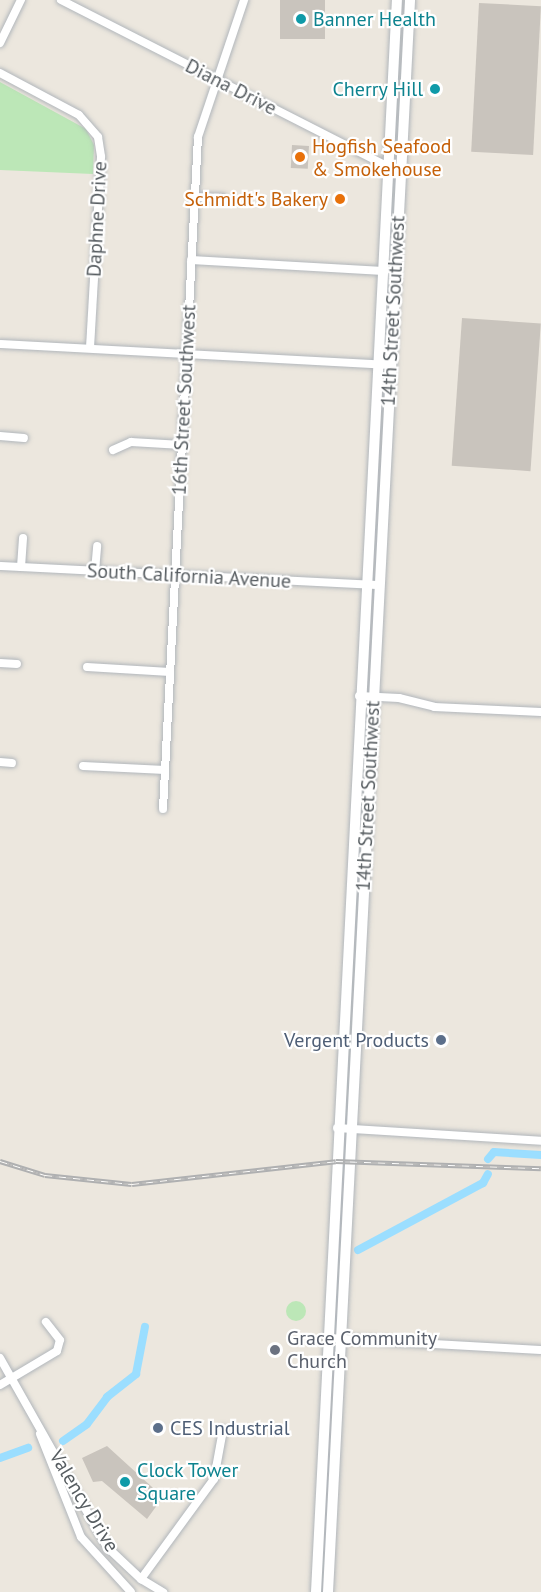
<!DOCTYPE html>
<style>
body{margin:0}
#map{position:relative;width:541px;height:1592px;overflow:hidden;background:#ece7de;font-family:"PT Sans",sans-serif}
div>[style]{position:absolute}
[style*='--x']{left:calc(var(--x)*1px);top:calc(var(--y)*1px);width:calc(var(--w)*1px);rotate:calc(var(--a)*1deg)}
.green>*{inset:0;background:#bce7b7}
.round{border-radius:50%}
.canal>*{height:8px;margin:-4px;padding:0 4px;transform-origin:4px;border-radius:4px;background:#9bdeff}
.building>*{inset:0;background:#c9c4bd;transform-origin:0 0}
.roads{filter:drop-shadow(0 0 2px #b1b6bb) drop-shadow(0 0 2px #b1b6bb)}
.minor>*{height:8px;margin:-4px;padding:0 4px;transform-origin:4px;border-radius:4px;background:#fff}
.secondary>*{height:10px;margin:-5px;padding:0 5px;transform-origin:5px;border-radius:5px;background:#fff}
.rail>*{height:4.5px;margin-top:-2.25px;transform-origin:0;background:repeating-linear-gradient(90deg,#fff 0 7px,#afb0b1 0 14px);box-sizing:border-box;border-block:2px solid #afb0b1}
.dots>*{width:16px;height:16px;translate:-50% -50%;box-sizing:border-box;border:3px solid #fff;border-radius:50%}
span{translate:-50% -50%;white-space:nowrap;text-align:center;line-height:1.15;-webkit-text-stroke:4.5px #fff;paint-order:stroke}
.culture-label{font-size:20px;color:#0d838f}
.left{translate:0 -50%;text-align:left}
.right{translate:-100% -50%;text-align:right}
.street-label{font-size:20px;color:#575d61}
.food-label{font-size:20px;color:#c56008}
.service-label{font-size:20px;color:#4e5e75}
.worship-label{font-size:20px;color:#5b616d}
</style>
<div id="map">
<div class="green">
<i style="clip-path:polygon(0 82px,86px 129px,94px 145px,93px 174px,0 170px)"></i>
<i class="round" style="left:286px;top:1301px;width:20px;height:20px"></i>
</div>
<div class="canal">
<i style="--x:488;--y:1159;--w:9;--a:-49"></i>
<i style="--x:494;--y:1152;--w:47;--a:3.7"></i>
<i style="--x:358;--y:1250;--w:142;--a:-28.2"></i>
<i style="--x:483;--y:1183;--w:10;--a:-61"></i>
<i style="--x:63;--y:1441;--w:29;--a:-35"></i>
<i style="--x:87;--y:1424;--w:34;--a:-53"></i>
<i style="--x:107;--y:1397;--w:37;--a:-38"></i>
<i style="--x:136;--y:1374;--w:48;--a:-79.2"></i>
<i style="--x:0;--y:1458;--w:30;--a:-20"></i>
</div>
<div class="building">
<i style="left:280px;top:0;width:45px;height:39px"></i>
<i style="left:479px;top:3px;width:62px;height:149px;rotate:3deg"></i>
<i style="left:292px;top:145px;width:17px;height:23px;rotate:3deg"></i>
<i style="left:462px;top:318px;width:79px;height:148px;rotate:4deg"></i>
<i style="clip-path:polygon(107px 1446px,163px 1497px,147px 1519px,102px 1481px,93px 1482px,82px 1458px)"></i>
</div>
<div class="roads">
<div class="minor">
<i style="--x:61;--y:0;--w:381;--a:27"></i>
<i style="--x:0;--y:43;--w:48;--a:-64"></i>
<i style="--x:0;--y:73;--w:89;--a:28"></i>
<i style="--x:79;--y:115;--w:29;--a:49"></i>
<i style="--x:98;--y:137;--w:20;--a:81"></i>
<i style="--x:101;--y:157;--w:191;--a:93.3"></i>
<i style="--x:194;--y:197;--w:29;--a:2"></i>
<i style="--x:191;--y:260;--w:193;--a:3.3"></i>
<i style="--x:0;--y:344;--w:391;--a:3.1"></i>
<i style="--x:0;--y:436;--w:24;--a:5"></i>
<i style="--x:113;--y:450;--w:20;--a:-24"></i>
<i style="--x:131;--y:442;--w:51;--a:3.4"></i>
<i style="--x:0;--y:566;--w:378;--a:2.9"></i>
<i style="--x:21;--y:567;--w:29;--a:-86"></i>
<i style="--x:95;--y:571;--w:25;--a:-85"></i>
<i style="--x:0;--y:663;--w:17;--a:3"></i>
<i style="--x:87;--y:667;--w:83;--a:3.4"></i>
<i style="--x:359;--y:696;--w:40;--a:2.9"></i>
<i style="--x:399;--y:698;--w:36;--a:14"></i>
<i style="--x:434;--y:707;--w:107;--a:2.7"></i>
<i style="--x:0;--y:762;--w:12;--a:5"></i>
<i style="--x:83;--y:766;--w:82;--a:2.8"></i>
<i style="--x:163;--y:809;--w:673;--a:-87.02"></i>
<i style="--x:198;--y:137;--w:145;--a:-71.4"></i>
<i style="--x:337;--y:1128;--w:204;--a:3.6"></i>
<i style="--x:327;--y:1338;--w:214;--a:3.2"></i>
<i style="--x:0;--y:1358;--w:217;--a:60.5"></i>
<i style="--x:107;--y:1547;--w:47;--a:43.3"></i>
<i style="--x:141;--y:1579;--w:26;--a:31"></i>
<i style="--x:0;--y:1385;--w:66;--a:-30.8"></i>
<i style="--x:57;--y:1351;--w:11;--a:-75"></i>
<i style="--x:60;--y:1340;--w:23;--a:-128"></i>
<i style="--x:40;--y:1434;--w:111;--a:68.3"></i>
<i style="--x:81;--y:1537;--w:74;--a:47.7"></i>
<i style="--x:141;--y:1579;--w:124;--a:-53.9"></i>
<i style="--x:214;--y:1479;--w:50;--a:-79.6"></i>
</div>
<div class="secondary">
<i style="--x:316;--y:1592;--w:1594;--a:-87.09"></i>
<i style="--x:328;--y:1592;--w:1594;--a:-87.05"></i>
</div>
</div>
<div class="rail">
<i style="--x:0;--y:1161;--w:47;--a:17.3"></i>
<i style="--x:45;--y:1175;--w:87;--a:5.9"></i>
<i style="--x:132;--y:1184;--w:205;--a:-6.4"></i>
<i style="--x:336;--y:1161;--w:205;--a:2"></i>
</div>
<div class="dots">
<i style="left:301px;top:19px;background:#0f9aa8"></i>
<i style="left:435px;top:89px;background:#0f9aa8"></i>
<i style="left:300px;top:157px;background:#e8710a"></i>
<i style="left:340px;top:199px;background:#e8710a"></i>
<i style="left:441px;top:1040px;background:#5c6f8a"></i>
<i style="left:275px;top:1350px;background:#6b7280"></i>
<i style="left:158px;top:1428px;background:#5c6f8a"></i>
<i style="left:125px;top:1482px;background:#0f9aa8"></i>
</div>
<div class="culture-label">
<span class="left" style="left:313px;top:19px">Banner Health</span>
<span class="right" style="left:423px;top:89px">Cherry Hill</span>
<span class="left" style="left:137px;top:1482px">Clock Tower<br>Square</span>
</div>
<div class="street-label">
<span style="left:231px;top:87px;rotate:27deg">Diana Drive</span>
<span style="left:97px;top:219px;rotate:-87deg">Daphne Drive</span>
<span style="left:393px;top:311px;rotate:-87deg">14th Street Southwest</span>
<span style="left:184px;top:400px;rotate:-87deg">16th Street Southwest</span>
<span style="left:189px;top:576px;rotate:3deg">South California Avenue</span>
<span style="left:368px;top:796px;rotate:-87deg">14th Street Southwest</span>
<span style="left:84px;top:1501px;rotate:59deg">Valency Drive</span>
</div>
<div class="food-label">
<span class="left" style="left:312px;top:158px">Hogfish Seafood<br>&amp; Smokehouse</span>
<span class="right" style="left:328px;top:199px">Schmidt's Bakery</span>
</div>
<div class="service-label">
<span class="right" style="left:429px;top:1040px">Vergent Products</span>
<span class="left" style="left:170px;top:1428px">CES Industrial</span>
</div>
<div class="worship-label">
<span class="left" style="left:287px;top:1350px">Grace Community<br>Church</span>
</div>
</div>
